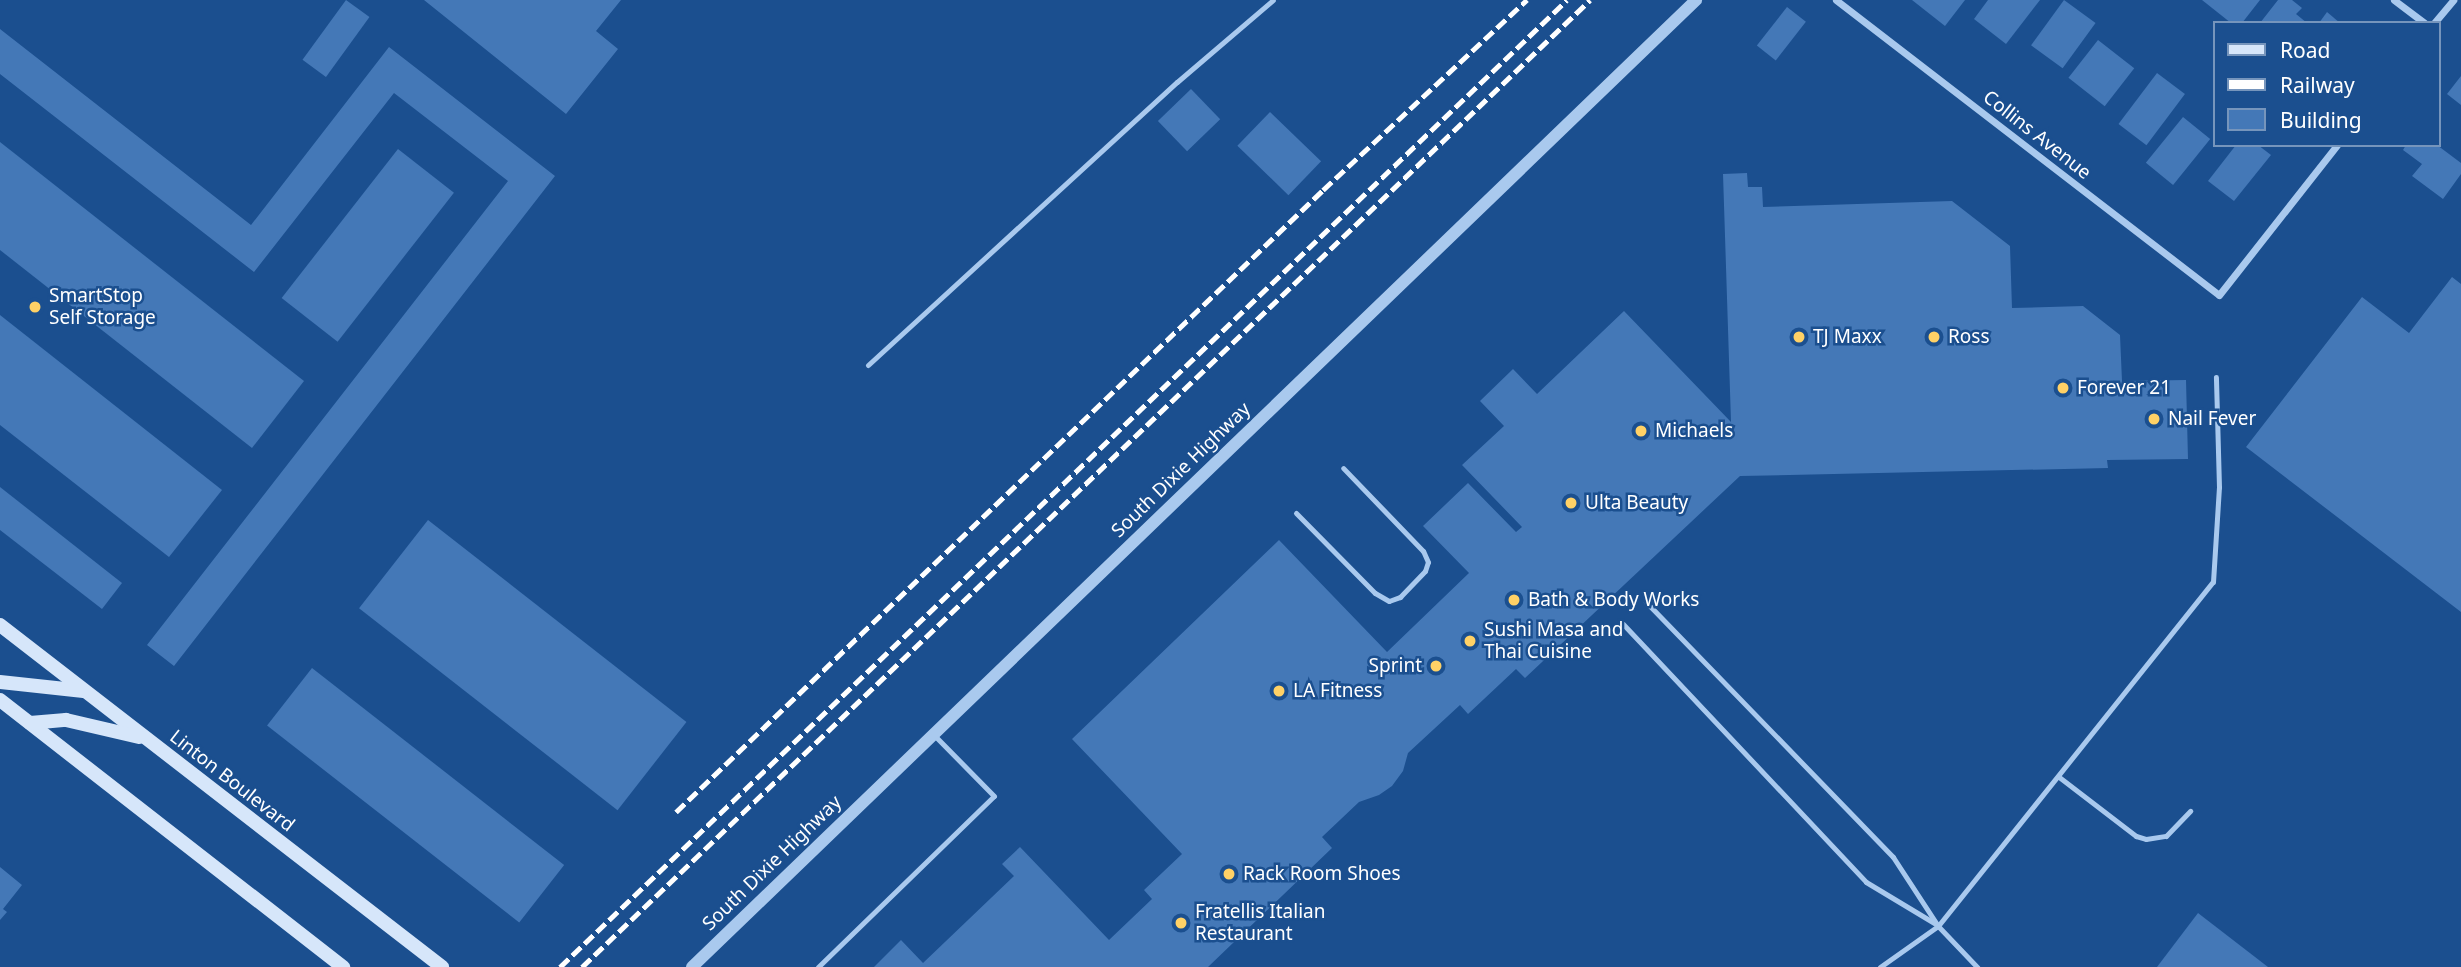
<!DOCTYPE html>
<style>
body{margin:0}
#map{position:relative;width:2461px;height:967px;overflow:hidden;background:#1b4f8f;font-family:"Noto Sans",sans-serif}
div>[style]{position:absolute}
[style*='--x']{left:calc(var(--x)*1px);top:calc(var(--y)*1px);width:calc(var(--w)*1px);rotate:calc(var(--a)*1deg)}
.building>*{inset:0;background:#4478b7;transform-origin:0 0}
.service>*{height:5px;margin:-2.5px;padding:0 2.5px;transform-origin:2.5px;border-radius:2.5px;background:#a9c9ee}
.minor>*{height:7px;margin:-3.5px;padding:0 3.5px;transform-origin:3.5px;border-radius:3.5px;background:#a9c9ee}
.tertiary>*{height:12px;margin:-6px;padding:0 6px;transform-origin:6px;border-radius:6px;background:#a9c9ee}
.secondary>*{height:14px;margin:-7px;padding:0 7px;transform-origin:7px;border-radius:7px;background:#d6e6fa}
.rail>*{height:5px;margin-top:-2.5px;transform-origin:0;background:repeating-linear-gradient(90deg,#fff 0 12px,transparent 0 17px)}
.dots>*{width:19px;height:19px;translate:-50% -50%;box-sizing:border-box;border:4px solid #1b4f8f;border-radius:50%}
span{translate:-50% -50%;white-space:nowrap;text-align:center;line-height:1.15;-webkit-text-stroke:5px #1b4f8f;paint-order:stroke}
.street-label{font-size:19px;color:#fff}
.poi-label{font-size:19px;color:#fff}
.left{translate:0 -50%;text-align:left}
.right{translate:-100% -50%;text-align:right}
.legend{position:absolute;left:2213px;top:21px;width:228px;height:126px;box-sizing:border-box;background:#1b4f8f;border:2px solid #7695bc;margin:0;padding:9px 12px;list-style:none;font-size:21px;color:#fff}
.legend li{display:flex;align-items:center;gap:14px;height:35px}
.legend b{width:35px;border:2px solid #7695bc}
</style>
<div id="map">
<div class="building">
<i style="left:346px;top:0;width:29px;height:74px;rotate:36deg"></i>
<i style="clip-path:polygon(424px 0,621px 0,596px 31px,618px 49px,566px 114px)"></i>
<i style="clip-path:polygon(1912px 0,1965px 0,1945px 26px)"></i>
<i style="clip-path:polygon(1988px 0,2040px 0,2006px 44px,1974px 19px)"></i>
<i style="left:2064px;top:0;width:39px;height:56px;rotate:36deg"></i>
<i style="clip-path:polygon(2202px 0,2260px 0,2242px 23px,2231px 23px)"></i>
<i style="clip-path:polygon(2278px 0,2292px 0,2302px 8px,2296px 14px,2307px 23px,2260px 23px)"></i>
<i style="left:1787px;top:7px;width:24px;height:49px;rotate:38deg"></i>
<i style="clip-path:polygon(2327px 12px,2340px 23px,2319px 23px)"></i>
<i style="clip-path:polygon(0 29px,251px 225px,389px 47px,555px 176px,174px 666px,147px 645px,508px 181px,394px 93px,254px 272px,0 74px)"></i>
<i style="left:2098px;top:40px;width:46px;height:48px;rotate:38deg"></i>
<i style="left:2157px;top:73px;width:35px;height:64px;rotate:37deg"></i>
<i style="clip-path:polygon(2461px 76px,2461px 105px,2447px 94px)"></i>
<i style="left:1191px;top:89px;width:42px;height:46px;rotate:46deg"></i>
<i style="left:1270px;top:112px;width:71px;height:47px;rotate:44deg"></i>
<i style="left:2183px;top:117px;width:35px;height:59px;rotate:39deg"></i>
<i style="clip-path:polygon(0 142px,304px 381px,252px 448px,0 250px)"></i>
<i style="clip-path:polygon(2236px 145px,2258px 145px,2271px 155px,2234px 201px,2208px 181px)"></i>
<i style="clip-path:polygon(2406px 145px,2437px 145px,2461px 163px,2461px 174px,2443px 199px,2412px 176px,2422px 164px,2403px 150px)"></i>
<i style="left:398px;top:149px;width:71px;height:189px;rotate:38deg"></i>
<i style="clip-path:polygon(1747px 173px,1748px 187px,1762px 187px,1763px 207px,1952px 201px,2010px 246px,2012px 308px,2083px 306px,2120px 335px,2122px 381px,2186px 380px,2188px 459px,2107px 460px,2108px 468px,1740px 476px,1525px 678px,1516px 669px,1468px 714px,1460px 705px,1408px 753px,1403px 771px,1392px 786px,1379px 795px,1359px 802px,1322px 837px,1332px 848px,1208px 967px,874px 967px,901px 940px,923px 963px,1014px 876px,1002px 864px,1020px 847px,1109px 940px,1152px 899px,1144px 890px,1182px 854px,1072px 739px,1279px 540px,1387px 652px,1469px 573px,1423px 526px,1468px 483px,1516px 532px,1522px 527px,1462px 465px,1504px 426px,1480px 401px,1513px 369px,1537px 394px,1624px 311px,1731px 422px,1723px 174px)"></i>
<i style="clip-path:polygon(2452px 277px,2461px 284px,2461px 612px,2246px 447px,2362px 297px,2409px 333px)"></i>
<i style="clip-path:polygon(0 315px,222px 490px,169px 557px,0 425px)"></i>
<i style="clip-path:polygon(0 487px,122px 583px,102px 609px,0 530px)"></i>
<i style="left:428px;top:520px;width:328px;height:112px;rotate:38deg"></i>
<i style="left:312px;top:668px;width:320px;height:73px;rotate:38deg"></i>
<i style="clip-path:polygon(0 867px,22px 885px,3px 909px,7px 912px,0 920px)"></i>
<i style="clip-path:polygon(2198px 913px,2268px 967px,2157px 967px)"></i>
</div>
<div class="service">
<i style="--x:868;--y:365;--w:419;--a:-42.5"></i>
<i style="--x:1177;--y:82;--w:126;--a:-40.5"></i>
<i style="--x:1296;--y:513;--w:112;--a:45.4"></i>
<i style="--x:1375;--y:593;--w:16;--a:30"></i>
<i style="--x:1389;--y:601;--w:12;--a:-20"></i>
<i style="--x:1400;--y:597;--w:36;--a:-46"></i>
<i style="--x:1425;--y:571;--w:9;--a:-72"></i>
<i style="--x:1428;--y:562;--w:12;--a:-114"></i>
<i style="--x:1423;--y:551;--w:115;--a:-133.9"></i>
<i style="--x:1646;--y:602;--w:355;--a:45.9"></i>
<i style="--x:1893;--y:857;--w:82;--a:56.9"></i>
<i style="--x:1938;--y:926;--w:57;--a:46.4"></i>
<i style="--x:1623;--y:624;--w:354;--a:46.7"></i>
<i style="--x:1866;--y:882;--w:82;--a:31"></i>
<i style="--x:2059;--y:777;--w:97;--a:37.5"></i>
<i style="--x:2136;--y:836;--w:10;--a:17"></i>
<i style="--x:2146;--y:839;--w:20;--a:-9"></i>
<i style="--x:2166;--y:836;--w:35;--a:-46"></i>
<i style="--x:818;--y:967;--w:245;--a:-44.2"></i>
<i style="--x:994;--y:796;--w:87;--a:-134.5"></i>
<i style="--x:1880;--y:967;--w:71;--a:-35.3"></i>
<i style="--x:1938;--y:926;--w:440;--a:-51.4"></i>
<i style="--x:2213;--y:582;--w:95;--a:-86.4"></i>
<i style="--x:2219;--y:487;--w:110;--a:-91.6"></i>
</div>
<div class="minor">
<i style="--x:1836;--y:0;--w:483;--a:37.6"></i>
<i style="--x:2219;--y:295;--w:191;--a:-51.8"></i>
<i style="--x:2394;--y:0;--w:38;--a:37"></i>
<i style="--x:2434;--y:23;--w:30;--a:-50"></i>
</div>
<div class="tertiary">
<i style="--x:692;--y:967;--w:1394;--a:-43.92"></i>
</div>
<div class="secondary">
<i style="--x:0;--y:625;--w:559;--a:37.73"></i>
<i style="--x:0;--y:682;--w:84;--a:6.1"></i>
<i style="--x:0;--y:700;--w:435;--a:37.9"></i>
<i style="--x:30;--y:723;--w:36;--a:-5"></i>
<i style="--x:66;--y:720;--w:75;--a:13.1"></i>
</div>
<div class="rail">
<i style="--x:676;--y:812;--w:897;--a:-43.87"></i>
<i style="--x:1323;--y:190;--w:279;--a:-43"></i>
<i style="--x:560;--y:967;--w:1396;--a:-43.84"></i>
<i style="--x:582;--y:967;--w:1397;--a:-43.81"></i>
</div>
<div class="dots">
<i style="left:35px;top:307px;background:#ffd166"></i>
<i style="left:1799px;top:337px;background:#ffd166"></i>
<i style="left:1934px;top:337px;background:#ffd166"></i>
<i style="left:2063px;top:388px;background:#ffd166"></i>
<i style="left:2154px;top:419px;background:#ffd166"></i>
<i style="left:1641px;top:431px;background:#ffd166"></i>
<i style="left:1571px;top:503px;background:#ffd166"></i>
<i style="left:1514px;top:600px;background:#ffd166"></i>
<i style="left:1470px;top:641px;background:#ffd166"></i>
<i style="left:1436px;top:666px;background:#ffd166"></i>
<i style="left:1279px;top:691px;background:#ffd166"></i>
<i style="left:1229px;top:874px;background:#ffd166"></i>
<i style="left:1181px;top:923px;background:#ffd166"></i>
</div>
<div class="street-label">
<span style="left:2037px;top:135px;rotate:38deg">Collins Avenue</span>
<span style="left:1181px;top:470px;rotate:-44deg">South Dixie Highway</span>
<span style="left:232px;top:781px;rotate:38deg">Linton Boulevard</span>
<span style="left:772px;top:863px;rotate:-44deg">South Dixie Highway</span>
</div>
<div class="poi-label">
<span class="left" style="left:49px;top:307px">SmartStop<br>Self Storage</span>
<span class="left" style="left:1813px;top:337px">TJ Maxx</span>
<span class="left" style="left:1948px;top:337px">Ross</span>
<span class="left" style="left:2077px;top:388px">Forever 21</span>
<span class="left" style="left:2168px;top:419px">Nail Fever</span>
<span class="left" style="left:1655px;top:431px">Michaels</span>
<span class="left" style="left:1585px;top:503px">Ulta Beauty</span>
<span class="left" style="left:1528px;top:600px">Bath &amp; Body Works</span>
<span class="left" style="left:1484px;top:641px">Sushi Masa and<br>Thai Cuisine</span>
<span class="right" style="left:1422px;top:666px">Sprint</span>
<span class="left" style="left:1293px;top:691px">LA Fitness</span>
<span class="left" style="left:1243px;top:874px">Rack Room Shoes</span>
<span class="left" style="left:1195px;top:923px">Fratellis Italian<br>Restaurant</span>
</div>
<ul class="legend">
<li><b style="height:9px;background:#d6e6fa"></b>Road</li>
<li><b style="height:9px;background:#fff"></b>Railway</li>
<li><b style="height:19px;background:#4478b7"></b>Building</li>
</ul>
</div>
